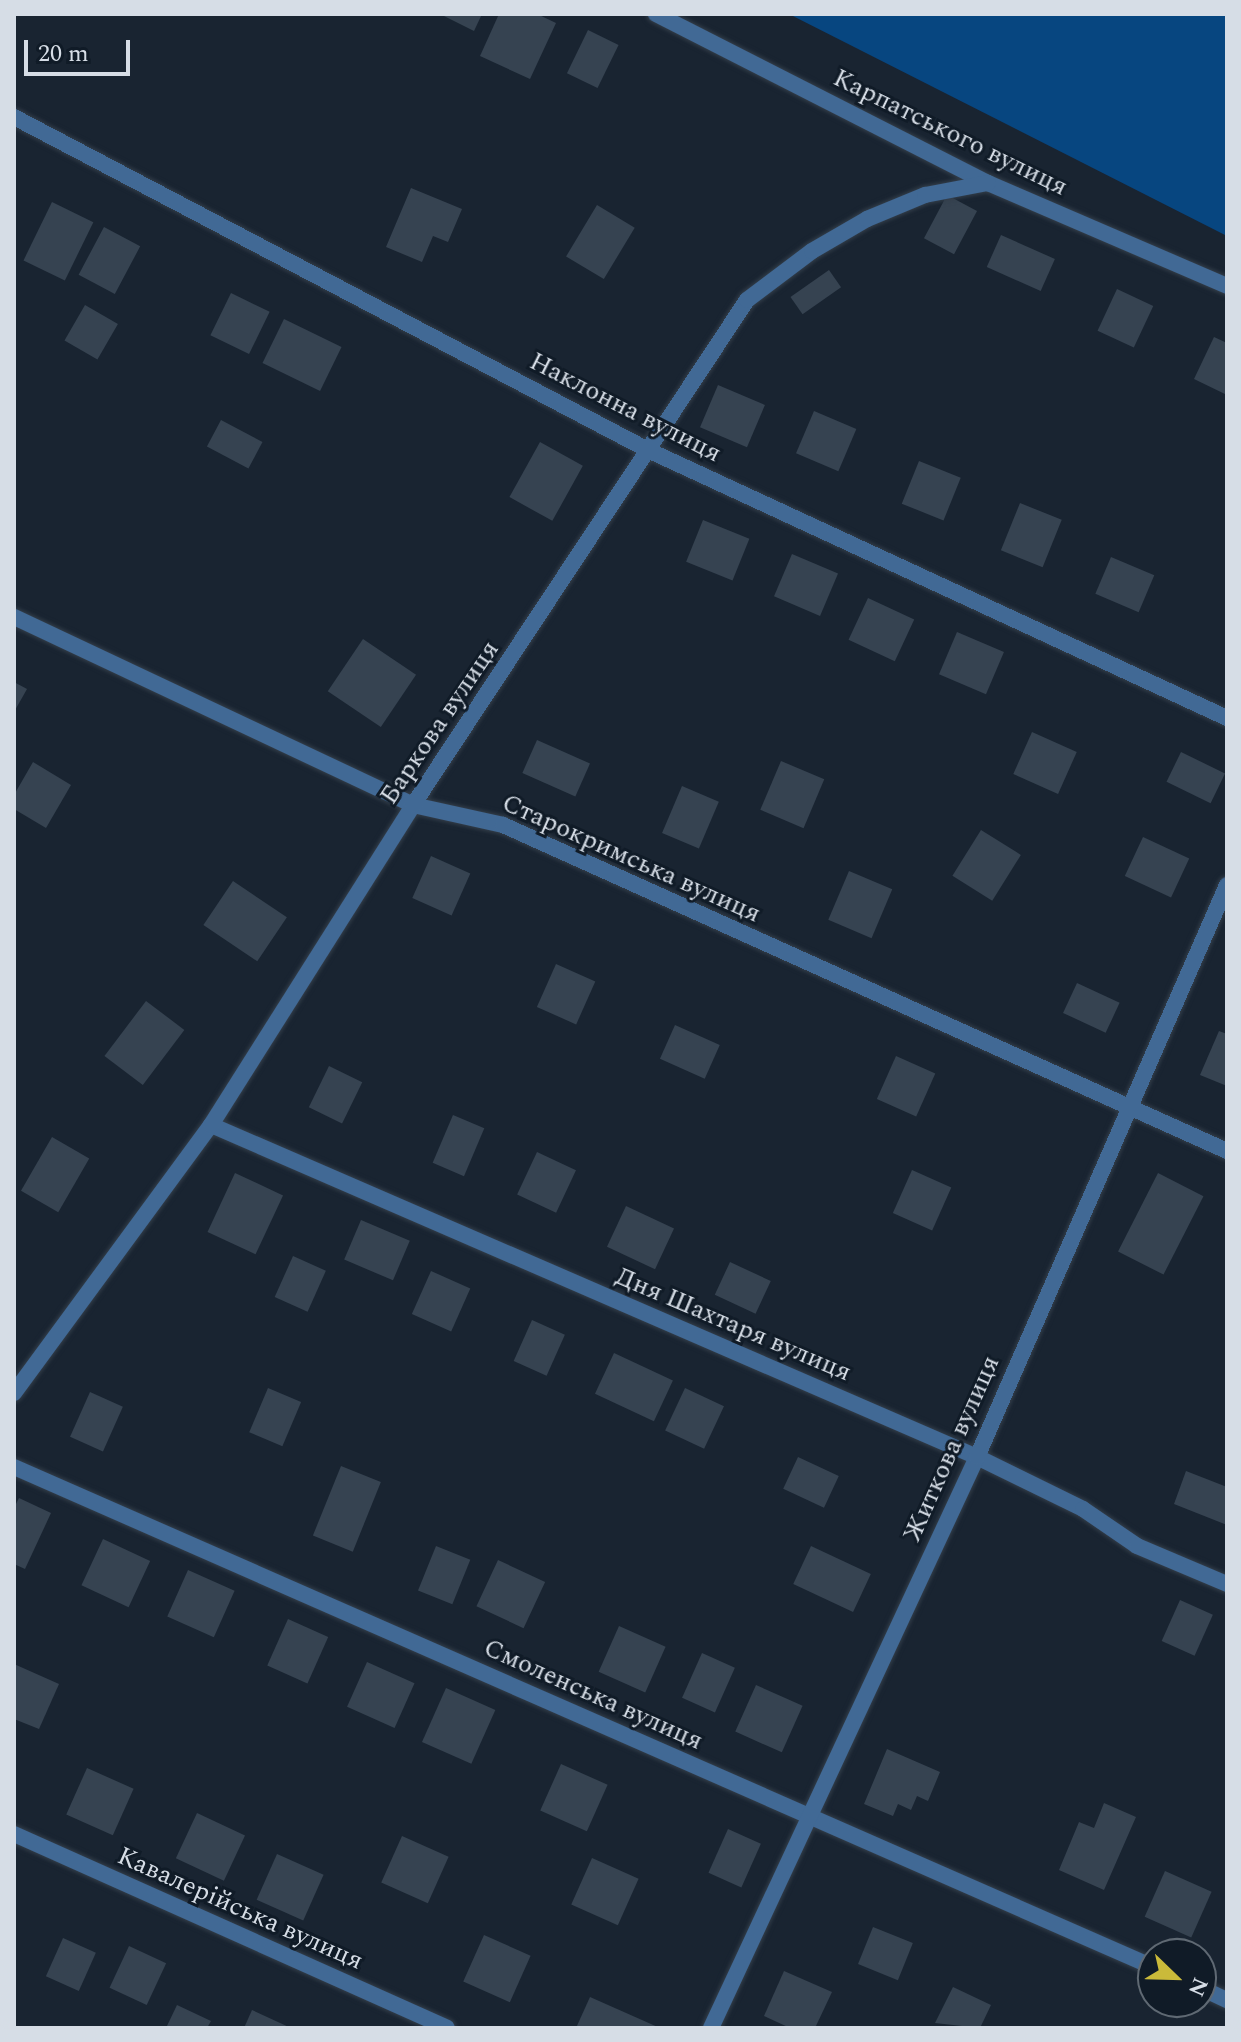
<!DOCTYPE html>
<meta charset="utf-8">
<style>
body{margin:0}
#map{position:relative;width:1241px;height:2042px;overflow:hidden;background:#192431;font-family:Spectral,serif}
div>[style]{position:absolute}
[style*='--x']{left:calc(var(--x)*1px);top:calc(var(--y)*1px);width:calc(var(--w)*1px);rotate:calc(var(--a)*1deg)}
.green>*{inset:0;background:#074680}
.building>*{inset:0;background:#364351;transform-origin:0 0}
.roads{filter:drop-shadow(0 0 2px #333e4a) drop-shadow(0 0 2px #333e4a)}
.street>*{height:16px;margin:-8px;padding:0 8px;transform-origin:8px;border-radius:8px;background:#416995}
span{translate:-50% -50%;white-space:nowrap;text-align:center;line-height:1.15;-webkit-text-stroke:6px #101b27;paint-order:stroke}
.street-label{font-size:26px;color:#d6dde6}
.frame{position:absolute;inset:0;border:16px solid #d6dde6;pointer-events:none}
.north{position:absolute;left:1137px;top:1938px;width:80px;height:80px;box-sizing:border-box;background:#101b27;border:2px solid #5f6973;border-radius:50%;rotate:113deg;font-size:22px;font-weight:700;line-height:32px;text-align:center;color:#d6dde6}
.north::after{content:'';display:block;margin:auto;width:28px;height:36px;background:#caba3a;clip-path:polygon(50% 0,100% 100%,50% 72%,0 100%)}
.scale{position:absolute;left:24px;top:40px;width:106px;height:36px;box-sizing:border-box;border:4px solid #d6dde6;border-top:0;padding-left:10px;font-size:24px;line-height:28px;white-space:nowrap;color:#d6dde6;-webkit-text-stroke:6px #101b27;paint-order:stroke}
</style>
<div id="map">
<div class="green">
<i style="clip-path:polygon(789px 14px,1227px 14px,1227px 236px)"></i>
</div>
<div class="building">
<i style="clip-path:polygon(440px 14px,482px 14px,474px 31px)"></i>
<i style="clip-path:polygon(499px 14px,537px 14px,556px 23px,530px 79px,480px 56px)"></i>
<i style="left:588px;top:30px;width:34px;height:48px;rotate:26deg"></i>
<i style="clip-path:polygon(411px 188px,462px 209px,448px 242px,433px 236px,422px 262px,386px 247px)"></i>
<i style="left:947px;top:195px;width:34px;height:49px;rotate:28deg"></i>
<i style="left:52px;top:202px;width:46px;height:65px;rotate:26deg"></i>
<i style="left:597px;top:205px;width:44px;height:60px;rotate:31deg"></i>
<i style="left:104px;top:227px;width:41px;height:54px;rotate:28deg"></i>
<i style="left:1001px;top:235px;width:59px;height:35px;rotate:24deg"></i>
<i style="left:829px;top:270px;width:21px;height:47px;rotate:55deg"></i>
<i style="left:1117px;top:289px;width:40px;height:46px;rotate:25deg"></i>
<i style="left:231px;top:293px;width:43px;height:47px;rotate:26deg"></i>
<i style="left:85px;top:305px;width:38px;height:41px;rotate:30deg"></i>
<i style="left:284px;top:319px;width:64px;height:49px;rotate:26deg"></i>
<i style="clip-path:polygon(1214px 337px,1227px 343px,1227px 395px,1194px 379px)"></i>
<i style="left:718px;top:385px;width:51px;height:46px;rotate:23deg"></i>
<i style="left:814px;top:411px;width:46px;height:46px;rotate:23deg"></i>
<i style="left:221px;top:420px;width:47px;height:30px;rotate:28deg"></i>
<i style="left:540px;top:442px;width:49px;height:63px;rotate:29deg"></i>
<i style="left:919px;top:461px;width:45px;height:46px;rotate:22deg"></i>
<i style="left:1020px;top:503px;width:45px;height:51px;rotate:22deg"></i>
<i style="left:703px;top:520px;width:50px;height:45px;rotate:22deg"></i>
<i style="left:792px;top:554px;width:50px;height:46px;rotate:23deg"></i>
<i style="left:1111px;top:557px;width:47px;height:40px;rotate:23deg"></i>
<i style="left:868px;top:598px;width:51px;height:46px;rotate:25deg"></i>
<i style="left:957px;top:632px;width:51px;height:46px;rotate:23deg"></i>
<i style="left:363px;top:639px;width:64px;height:63px;rotate:34deg"></i>
<i style="clip-path:polygon(14px 682px,27px 689px,14px 712px)"></i>
<i style="left:1032px;top:732px;width:49px;height:46px;rotate:24deg"></i>
<i style="left:537px;top:740px;width:58px;height:36px;rotate:24deg"></i>
<i style="left:1181px;top:752px;width:49px;height:33px;rotate:26deg"></i>
<i style="left:781px;top:761px;width:47px;height:53px;rotate:23deg"></i>
<i style="clip-path:polygon(33px 762px,71px 785px,46px 828px,14px 809px,14px 795px)"></i>
<i style="left:682px;top:786px;width:40px;height:51px;rotate:23deg"></i>
<i style="left:981px;top:830px;width:47px;height:54px;rotate:32deg"></i>
<i style="left:1143px;top:837px;width:51px;height:43px;rotate:25deg"></i>
<i style="left:431px;top:856px;width:43px;height:46px;rotate:24deg"></i>
<i style="left:849px;top:871px;width:47px;height:53px;rotate:23deg"></i>
<i style="left:233px;top:881px;width:65px;height:53px;rotate:34deg"></i>
<i style="left:556px;top:964px;width:43px;height:47px;rotate:24deg"></i>
<i style="left:1077px;top:983px;width:47px;height:33px;rotate:25deg"></i>
<i style="left:146px;top:1001px;width:48px;height:69px;rotate:37deg"></i>
<i style="left:675px;top:1025px;width:49px;height:37px;rotate:24deg"></i>
<i style="clip-path:polygon(1219px 1031px,1227px 1034px,1227px 1086px,1200px 1075px)"></i>
<i style="left:896px;top:1056px;width:43px;height:47px;rotate:24deg"></i>
<i style="left:329px;top:1066px;width:37px;height:46px;rotate:26deg"></i>
<i style="left:453px;top:1115px;width:34px;height:52px;rotate:23deg"></i>
<i style="left:52px;top:1137px;width:43px;height:62px;rotate:30deg"></i>
<i style="left:537px;top:1152px;width:43px;height:47px;rotate:25deg"></i>
<i style="left:912px;top:1170px;width:43px;height:47px;rotate:24deg"></i>
<i style="left:235px;top:1173px;width:53px;height:65px;rotate:25deg"></i>
<i style="left:1158px;top:1173px;width:51px;height:88px;rotate:27deg"></i>
<i style="left:626px;top:1206px;width:53px;height:45px;rotate:25deg"></i>
<i style="left:361px;top:1220px;width:53px;height:43px;rotate:23deg"></i>
<i style="left:293px;top:1256px;width:36px;height:45px;rotate:24deg"></i>
<i style="left:730px;top:1262px;width:45px;height:36px;rotate:25deg"></i>
<i style="left:431px;top:1271px;width:43px;height:47px;rotate:24deg"></i>
<i style="left:532px;top:1320px;width:36px;height:45px;rotate:24deg"></i>
<i style="left:614px;top:1353px;width:65px;height:45px;rotate:25deg"></i>
<i style="left:268px;top:1388px;width:36px;height:48px;rotate:23deg"></i>
<i style="left:685px;top:1388px;width:43px;height:47px;rotate:25deg"></i>
<i style="left:90px;top:1392px;width:36px;height:49px;rotate:24deg"></i>
<i style="left:798px;top:1457px;width:45px;height:35px;rotate:25deg"></i>
<i style="left:341px;top:1466px;width:43px;height:75px;rotate:22deg"></i>
<i style="clip-path:polygon(1186px 1471px,1227px 1487px,1227px 1525px,1174px 1504px)"></i>
<i style="clip-path:polygon(19px 1498px,51px 1513px,25px 1569px,14px 1564px,14px 1508px)"></i>
<i style="left:103px;top:1539px;width:52px;height:51px;rotate:25deg"></i>
<i style="left:436px;top:1546px;width:37px;height:48px;rotate:22deg"></i>
<i style="left:811px;top:1546px;width:66px;height:42px;rotate:25deg"></i>
<i style="left:498px;top:1560px;width:52px;height:51px;rotate:25deg"></i>
<i style="left:188px;top:1570px;width:51px;height:51px;rotate:24deg"></i>
<i style="left:1180px;top:1600px;width:36px;height:45px;rotate:24deg"></i>
<i style="left:288px;top:1619px;width:44px;height:51px;rotate:24deg"></i>
<i style="left:619px;top:1626px;width:51px;height:50px;rotate:24deg"></i>
<i style="left:702px;top:1653px;width:36px;height:49px;rotate:24deg"></i>
<i style="left:367px;top:1662px;width:52px;height:49px;rotate:24deg"></i>
<i style="clip-path:polygon(14px 1664px,59px 1684px,39px 1729px,14px 1719px)"></i>
<i style="left:756px;top:1685px;width:51px;height:51px;rotate:24deg"></i>
<i style="left:446px;top:1688px;width:54px;height:59px;rotate:24deg"></i>
<i style="clip-path:polygon(887px 1749px,940px 1772px,928px 1801px,917px 1796px,911px 1810px,898px 1804px,893px 1816px,864px 1804px)"></i>
<i style="left:561px;top:1764px;width:51px;height:51px;rotate:24deg"></i>
<i style="left:87px;top:1768px;width:51px;height:51px;rotate:24deg"></i>
<i style="clip-path:polygon(1104px 1803px,1136px 1817px,1104px 1890px,1059px 1870px,1079px 1822px,1094px 1828px)"></i>
<i style="left:197px;top:1813px;width:53px;height:50px;rotate:25deg"></i>
<i style="left:728px;top:1829px;width:36px;height:48px;rotate:24deg"></i>
<i style="left:402px;top:1836px;width:51px;height:51px;rotate:24deg"></i>
<i style="left:277px;top:1854px;width:51px;height:50px;rotate:24deg"></i>
<i style="left:592px;top:1858px;width:51px;height:51px;rotate:24deg"></i>
<i style="left:1165px;top:1871px;width:51px;height:50px;rotate:24deg"></i>
<i style="left:873px;top:1927px;width:43px;height:40px;rotate:22deg"></i>
<i style="left:484px;top:1935px;width:51px;height:51px;rotate:24deg"></i>
<i style="left:63px;top:1938px;width:36px;height:42px;rotate:24deg"></i>
<i style="left:129px;top:1946px;width:41px;height:46px;rotate:25deg"></i>
<i style="clip-path:polygon(784px 1971px,832px 1992px,815px 2028px,790px 2028px,764px 2016px)"></i>
<i style="clip-path:polygon(953px 1987px,991px 2005px,980px 2028px,935px 2023px)"></i>
<i style="clip-path:polygon(590px 1997px,660px 2028px,576px 2028px)"></i>
<i style="clip-path:polygon(177px 2005px,211px 2021px,207px 2028px,166px 2028px)"></i>
<i style="clip-path:polygon(252px 2010px,291px 2028px,244px 2028px)"></i>
</div>
<div class="roads">
<div class="street">
<i style="--x:656;--y:14;--w:373;--a:27"></i>
<i style="--x:988;--y:183;--w:260;--a:23.3"></i>
<i style="--x:14;--y:117;--w:718;--a:27.71"></i>
<i style="--x:650;--y:451;--w:636;--a:24.83"></i>
<i style="--x:14;--y:617;--w:441;--a:25.2"></i>
<i style="--x:413;--y:805;--w:92;--a:12.5"></i>
<i style="--x:503;--y:825;--w:794;--a:24.24"></i>
<i style="--x:211;--y:1125;--w:835;--a:23.43"></i>
<i style="--x:977;--y:1457;--w:118;--a:26.1"></i>
<i style="--x:1083;--y:1509;--w:65;--a:34.4"></i>
<i style="--x:1137;--y:1546;--w:98;--a:22.9"></i>
<i style="--x:14;--y:1393;--w:333;--a:-53.7"></i>
<i style="--x:211;--y:1125;--w:378;--a:-57.7"></i>
<i style="--x:413;--y:805;--w:605;--a:-56.52"></i>
<i style="--x:747;--y:300;--w:81;--a:-37"></i>
<i style="--x:812;--y:251;--w:64;--a:-30.2"></i>
<i style="--x:867;--y:219;--w:63;--a:-22.5"></i>
<i style="--x:925;--y:195;--w:64;--a:-10.8"></i>
<i style="--x:14;--y:1467;--w:1244;--a:23.7"></i>
<i style="--x:14;--y:1834;--w:474;--a:24.1"></i>
<i style="--x:1201;--y:1988;--w:29;--a:25"></i>
<i style="--x:711;--y:2028;--w:630;--a:-65.02"></i>
<i style="--x:977;--y:1457;--w:624;--a:-66.39"></i>
</div>
</div>
<div class="street-label">
<span style="left:950px;top:133px;rotate:26deg">Карпатського вулиця</span>
<span style="left:625px;top:408px;rotate:27deg">Наклонна вулиця</span>
<span style="left:440px;top:723px;rotate:-56deg">Баркова вулиця</span>
<span style="left:631px;top:859px;rotate:24deg">Старокримська вулиця</span>
<span style="left:733px;top:1325px;rotate:23deg">Дня Шахтаря вулиця</span>
<span style="left:952px;top:1449px;rotate:-66deg">Житкова вулиця</span>
<span style="left:593px;top:1695px;rotate:24deg">Смоленська вулиця</span>
<span style="left:240px;top:1909px;rotate:24deg">Кавалерійська вулиця</span>
</div>
<div class="frame"></div>
<div class="north">N</div>
<div class="scale">20 m</div>
</div>
